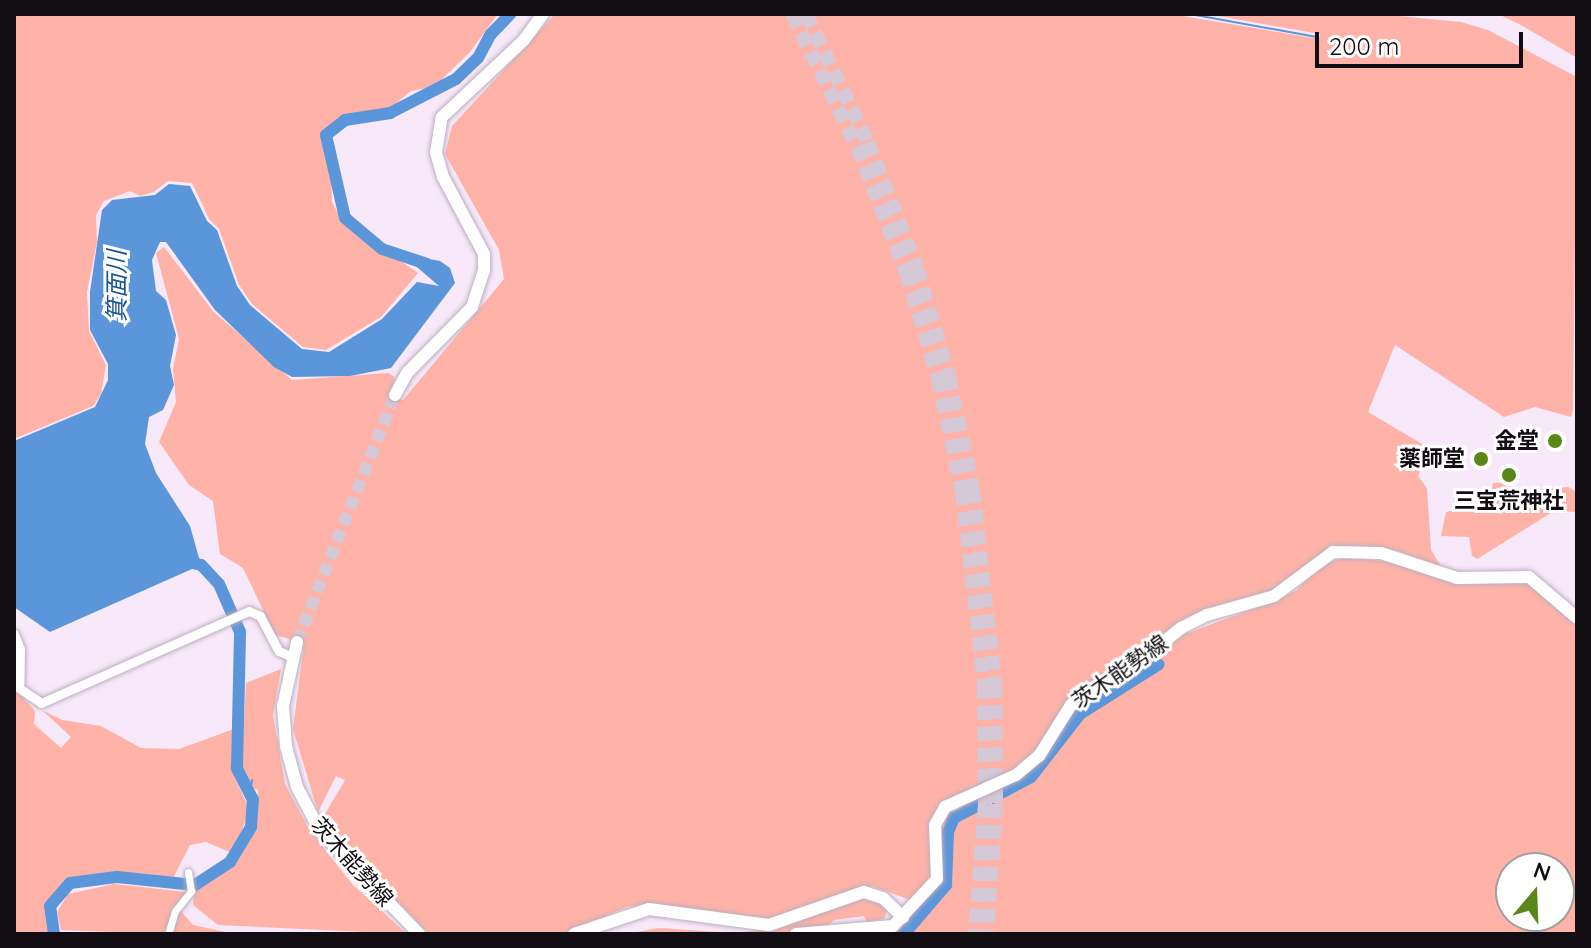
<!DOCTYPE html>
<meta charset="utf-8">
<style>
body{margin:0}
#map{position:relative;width:1591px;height:948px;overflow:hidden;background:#f7e9fa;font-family:Quicksand,"Noto Sans JP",sans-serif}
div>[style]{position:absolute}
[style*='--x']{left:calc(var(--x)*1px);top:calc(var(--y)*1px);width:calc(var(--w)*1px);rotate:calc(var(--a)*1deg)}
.green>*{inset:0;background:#ffb3a8}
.water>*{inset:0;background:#5c96da}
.stream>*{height:2px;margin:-1px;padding:0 1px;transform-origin:1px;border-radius:1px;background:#5c96da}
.river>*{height:12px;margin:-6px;padding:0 6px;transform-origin:6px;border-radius:6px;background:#5c96da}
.primary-tunnel>*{height:12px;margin-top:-6px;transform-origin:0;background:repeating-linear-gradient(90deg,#d5c8d7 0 12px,transparent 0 18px)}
.motorway-tunnel>*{height:14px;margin-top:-7px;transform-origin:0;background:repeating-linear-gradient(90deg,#d5c8d7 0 14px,transparent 0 21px)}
.roads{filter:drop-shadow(0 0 2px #bcaebe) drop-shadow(0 0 2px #bcaebe)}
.minor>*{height:7px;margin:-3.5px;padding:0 3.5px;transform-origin:3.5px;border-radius:3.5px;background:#fff}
.tertiary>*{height:9px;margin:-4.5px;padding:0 4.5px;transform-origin:4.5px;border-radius:4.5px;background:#fff}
.primary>*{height:12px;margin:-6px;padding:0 6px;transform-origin:6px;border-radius:6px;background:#fff}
.dots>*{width:22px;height:22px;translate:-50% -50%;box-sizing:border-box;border:4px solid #fff;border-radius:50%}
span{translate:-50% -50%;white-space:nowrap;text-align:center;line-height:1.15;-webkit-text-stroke:6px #fff;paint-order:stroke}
.poi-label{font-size:22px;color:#120d12;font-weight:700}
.right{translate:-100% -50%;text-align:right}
.street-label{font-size:22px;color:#120d12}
.water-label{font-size:24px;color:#185593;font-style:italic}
.frame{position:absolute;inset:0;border:16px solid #120d12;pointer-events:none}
.north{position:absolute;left:1495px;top:852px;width:80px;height:80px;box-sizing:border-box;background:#fff;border:2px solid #a09ea0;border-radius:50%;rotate:19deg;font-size:22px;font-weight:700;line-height:32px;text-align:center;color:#120d12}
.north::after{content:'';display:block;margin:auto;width:28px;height:36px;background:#5a8717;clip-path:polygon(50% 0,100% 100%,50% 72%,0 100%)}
.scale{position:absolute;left:1315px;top:32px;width:208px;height:36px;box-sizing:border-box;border:4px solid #120d12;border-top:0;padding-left:10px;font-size:24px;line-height:28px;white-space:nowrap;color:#120d12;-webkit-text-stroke:6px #fff;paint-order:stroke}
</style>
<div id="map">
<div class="green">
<i style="clip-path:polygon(14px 14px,498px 14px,470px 52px,434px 87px,411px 91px,389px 109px,342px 116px,321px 134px,331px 163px,332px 202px,341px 219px,418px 273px,381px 317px,326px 350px,303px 347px,252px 304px,239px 285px,219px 229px,209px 219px,192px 183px,168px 181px,154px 192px,140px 196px,130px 191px,104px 201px,96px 215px,97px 242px,87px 292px,89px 331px,106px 365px,101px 394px,93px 406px,14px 439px)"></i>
<i style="clip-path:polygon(555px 14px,1171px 14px,1319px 39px,1320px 34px,1206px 14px,1376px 14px,1461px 22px,1488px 30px,1577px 77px,1573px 410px,1571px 417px,1535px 407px,1504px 417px,1395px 345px,1368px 412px,1429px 448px,1418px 476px,1427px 488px,1431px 550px,1441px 567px,1395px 550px,1331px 548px,1272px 593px,1206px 611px,1117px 676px,1096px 681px,1015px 773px,940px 807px,932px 877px,910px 900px,872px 886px,789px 918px,742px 920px,650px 904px,627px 907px,564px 934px,429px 934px,324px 827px,325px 814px,345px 780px,336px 776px,318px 812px,293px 729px,304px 643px,275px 635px,243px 568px,220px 554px,213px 501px,189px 485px,159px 442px,176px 402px,173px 369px,179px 339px,156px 253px,164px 247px,213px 311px,292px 380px,388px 373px,395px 377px,390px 395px,403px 400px,504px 279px,499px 250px,445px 154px,452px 126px)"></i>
<i style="clip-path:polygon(1498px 14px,1577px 14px,1577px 58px,1521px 25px)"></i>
<i style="clip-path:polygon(1508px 482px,1515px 492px,1568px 487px,1577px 492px,1577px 512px,1554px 511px,1477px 559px,1472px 556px,1469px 537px,1441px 536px,1446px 512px,1489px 503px,1493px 483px)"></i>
<i style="clip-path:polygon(evenodd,1345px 557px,1393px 562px,1455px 583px,1528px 581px,1577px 624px,1577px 934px,893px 934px,943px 884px,938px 826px,948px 811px,1050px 763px,1066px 726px,1090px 695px,1121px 684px,1185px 634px,1275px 601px,1297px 590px,1320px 566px,1345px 557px,1511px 868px,1559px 868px,1559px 916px,1511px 916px,1511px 868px)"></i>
<i style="clip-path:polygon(281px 669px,273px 715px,285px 784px,309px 829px,352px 884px,407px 934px,218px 925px,193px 905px,195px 888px,234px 864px,254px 829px,258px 790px,253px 788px,253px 780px,249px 787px,246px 783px,242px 765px,246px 683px)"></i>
<i style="clip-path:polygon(14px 687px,35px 711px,34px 724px,61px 748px,71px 737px,42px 710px,62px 720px,101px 726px,141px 748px,179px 749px,234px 729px,234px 776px,249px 808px,237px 848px,232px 853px,206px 842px,190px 845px,169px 886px,105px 879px,70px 887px,53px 908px,58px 934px,14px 934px)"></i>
<i style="clip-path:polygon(114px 884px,133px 886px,186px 892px,166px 934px,61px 930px,57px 912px,68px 894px)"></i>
<i style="clip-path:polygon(864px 898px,879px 901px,887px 910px,885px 918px,867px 923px,864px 916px,834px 920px,827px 926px,781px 934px,627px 934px,658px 928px,735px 933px,777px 928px)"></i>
<i style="clip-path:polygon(180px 910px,193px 925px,235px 934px,173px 934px)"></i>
</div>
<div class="water">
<i style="clip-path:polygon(169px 184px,190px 186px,207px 221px,217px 230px,237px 286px,250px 305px,302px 349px,329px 352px,382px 319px,417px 282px,439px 286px,411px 262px,413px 256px,440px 261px,450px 268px,455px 283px,391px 368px,350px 376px,292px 377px,274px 367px,215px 310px,166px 242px,160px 242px,152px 260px,156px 291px,166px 300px,176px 335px,170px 366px,174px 385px,163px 410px,149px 417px,145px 444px,156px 473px,190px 526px,201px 565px,50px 632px,14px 607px,14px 441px,95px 407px,108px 380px,108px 364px,90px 330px,90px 292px,102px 210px,112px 200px,155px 195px)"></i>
</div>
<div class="stream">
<i style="--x:1190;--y:14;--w:129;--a:10.3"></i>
<i style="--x:250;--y:795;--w:15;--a:-82"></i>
</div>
<div class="river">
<i style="--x:427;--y:264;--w:47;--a:-161.6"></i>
<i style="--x:382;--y:249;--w:48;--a:-140"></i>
<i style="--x:345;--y:218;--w:85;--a:-102.9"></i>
<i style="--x:326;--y:135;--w:24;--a:-38"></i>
<i style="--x:345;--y:120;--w:46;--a:-8.8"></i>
<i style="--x:390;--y:113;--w:74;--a:-27.3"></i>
<i style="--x:456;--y:79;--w:30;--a:-44"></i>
<i style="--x:478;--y:58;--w:27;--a:-62"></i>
<i style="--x:491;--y:34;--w:28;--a:-46"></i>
<i style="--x:54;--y:934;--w:28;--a:-98"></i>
<i style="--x:50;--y:906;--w:30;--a:-49"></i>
<i style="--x:70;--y:883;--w:47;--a:-7.3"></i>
<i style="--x:117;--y:877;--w:78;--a:5.9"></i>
<i style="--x:195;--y:885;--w:42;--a:-33.3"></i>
<i style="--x:230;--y:862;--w:41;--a:-59"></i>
<i style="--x:251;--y:827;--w:27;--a:-86"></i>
<i style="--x:253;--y:800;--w:36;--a:-117"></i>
<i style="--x:237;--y:768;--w:136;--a:-88.7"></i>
<i style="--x:240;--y:632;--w:52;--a:-113.6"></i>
<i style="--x:219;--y:584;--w:26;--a:-133"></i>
<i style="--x:201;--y:565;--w:16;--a:-166"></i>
<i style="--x:904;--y:934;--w:65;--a:-49.4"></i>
<i style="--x:946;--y:885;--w:53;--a:-87.8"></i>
<i style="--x:948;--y:832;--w:15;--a:-67"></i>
<i style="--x:954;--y:818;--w:87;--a:-28"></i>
<i style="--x:1031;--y:777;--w:80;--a:-52.1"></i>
<i style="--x:1080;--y:714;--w:93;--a:-32.3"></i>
</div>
<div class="primary-tunnel">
<i style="--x:297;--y:642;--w:266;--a:-68.4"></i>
</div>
<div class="motorway-tunnel">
<i style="--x:792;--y:14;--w:148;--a:64"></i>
<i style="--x:857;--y:147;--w:134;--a:68.6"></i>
<i style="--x:906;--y:272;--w:111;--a:73.2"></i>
<i style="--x:938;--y:378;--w:116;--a:78"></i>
<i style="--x:962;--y:491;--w:195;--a:83.5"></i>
<i style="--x:984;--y:685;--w:119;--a:89.5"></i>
<i style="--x:985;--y:804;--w:130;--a:94.4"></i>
<i style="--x:806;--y:14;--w:142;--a:64.2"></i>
<i style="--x:868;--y:142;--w:135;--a:68.7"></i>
<i style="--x:917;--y:268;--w:113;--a:73.5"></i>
<i style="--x:949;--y:376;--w:116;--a:78"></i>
<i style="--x:973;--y:489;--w:196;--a:83.6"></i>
<i style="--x:995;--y:684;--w:120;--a:89.5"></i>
<i style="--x:996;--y:804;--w:130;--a:94"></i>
</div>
<div class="roads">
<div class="minor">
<i style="--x:168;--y:934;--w:24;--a:-73"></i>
<i style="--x:175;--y:911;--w:26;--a:-51"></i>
<i style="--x:191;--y:891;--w:19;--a:-99"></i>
</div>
<div class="tertiary">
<i style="--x:14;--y:634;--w:16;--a:68"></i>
<i style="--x:20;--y:649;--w:39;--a:91"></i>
<i style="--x:19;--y:688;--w:27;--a:34"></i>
<i style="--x:41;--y:703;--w:227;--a:-23.9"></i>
<i style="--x:249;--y:611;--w:12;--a:24"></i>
<i style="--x:260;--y:616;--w:40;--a:62"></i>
<i style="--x:279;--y:651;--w:14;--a:25"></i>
</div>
<div class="primary">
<i style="--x:395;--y:395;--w:26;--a:-61"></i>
<i style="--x:408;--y:372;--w:91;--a:-45.4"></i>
<i style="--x:472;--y:307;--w:38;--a:-72"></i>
<i style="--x:484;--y:271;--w:17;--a:-90"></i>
<i style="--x:484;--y:254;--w:87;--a:-118"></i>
<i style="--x:443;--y:177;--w:25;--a:-106"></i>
<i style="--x:436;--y:153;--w:36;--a:-81"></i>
<i style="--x:442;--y:117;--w:112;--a:-43.2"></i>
<i style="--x:524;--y:40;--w:32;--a:-54"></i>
<i style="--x:297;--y:642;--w:66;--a:102.3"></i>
<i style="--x:283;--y:706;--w:40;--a:85.7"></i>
<i style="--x:286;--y:746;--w:42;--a:75"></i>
<i style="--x:297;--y:787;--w:50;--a:62.4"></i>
<i style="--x:320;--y:831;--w:143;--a:46.1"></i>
<i style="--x:574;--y:934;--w:79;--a:-18.4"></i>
<i style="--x:649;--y:909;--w:121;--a:7.6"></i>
<i style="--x:769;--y:925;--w:101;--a:-19.2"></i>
<i style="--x:864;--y:892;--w:20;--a:18"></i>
<i style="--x:883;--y:898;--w:28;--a:44"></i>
<i style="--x:796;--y:934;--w:97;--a:-4.7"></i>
<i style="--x:893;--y:926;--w:64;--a:-46.9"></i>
<i style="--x:937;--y:879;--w:54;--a:-92.1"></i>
<i style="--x:935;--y:825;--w:21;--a:-61"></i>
<i style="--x:945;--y:807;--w:78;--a:-24.3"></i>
<i style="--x:1016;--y:775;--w:30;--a:-40"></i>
<i style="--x:1039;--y:756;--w:60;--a:-57.9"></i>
<i style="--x:1071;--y:705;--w:23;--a:-43"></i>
<i style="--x:1088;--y:689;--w:33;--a:-20"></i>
<i style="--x:1119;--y:678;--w:80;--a:-38.9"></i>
<i style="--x:1181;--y:628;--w:29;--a:-27"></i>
<i style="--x:1207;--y:615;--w:70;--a:-15.8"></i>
<i style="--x:1274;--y:596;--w:74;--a:-36.7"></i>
<i style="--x:1333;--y:552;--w:48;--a:1.2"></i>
<i style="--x:1381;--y:553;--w:80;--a:18.2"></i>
<i style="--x:1457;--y:578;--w:72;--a:-0.8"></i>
<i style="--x:1529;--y:577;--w:63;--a:40.5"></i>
</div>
</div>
<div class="dots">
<i style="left:1555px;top:441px;background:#5a8717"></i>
<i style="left:1481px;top:459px;background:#5a8717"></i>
<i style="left:1509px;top:475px;background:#5a8717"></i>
</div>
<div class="poi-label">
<span class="right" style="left:1539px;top:441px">金堂</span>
<span class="right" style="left:1465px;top:459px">薬師堂</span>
<span style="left:1509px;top:501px">三宝荒神社</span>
</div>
<div class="street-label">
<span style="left:1120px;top:672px;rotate:-35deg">茨木能勢線</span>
<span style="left:352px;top:862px;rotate:48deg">茨木能勢線</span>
</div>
<div class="water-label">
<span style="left:117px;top:286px;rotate:-90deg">箕面川</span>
</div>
<div class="frame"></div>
<div class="north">N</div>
<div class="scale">200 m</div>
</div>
